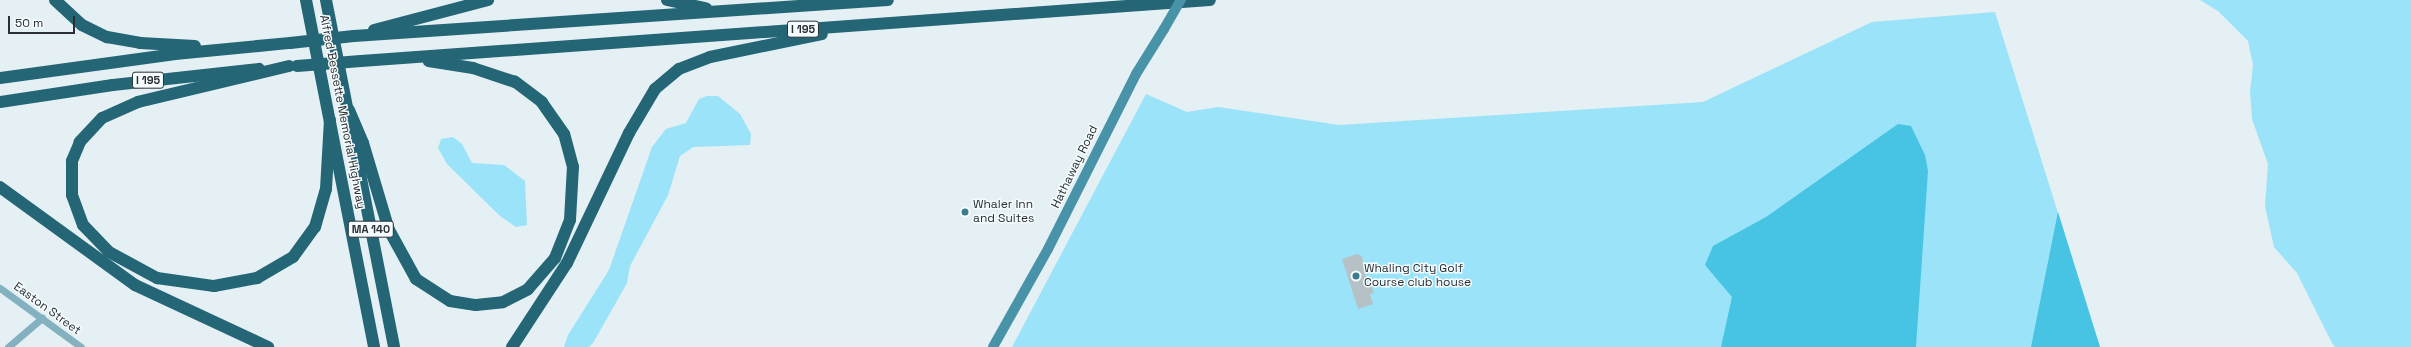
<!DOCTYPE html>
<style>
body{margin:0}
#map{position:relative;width:2411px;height:347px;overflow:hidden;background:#e4f0f4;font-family:"Space Grotesk",sans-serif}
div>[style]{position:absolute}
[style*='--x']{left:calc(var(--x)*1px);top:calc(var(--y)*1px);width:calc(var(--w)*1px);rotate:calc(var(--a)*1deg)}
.green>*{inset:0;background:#9ae3f8}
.forest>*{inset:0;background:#47c4e4}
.building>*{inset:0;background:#b6c1c5}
.minor>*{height:7px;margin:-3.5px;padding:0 3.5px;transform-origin:3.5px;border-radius:3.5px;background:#84b1bf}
.secondary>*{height:10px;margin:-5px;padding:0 5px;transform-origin:5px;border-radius:5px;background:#4993a8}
.motorway>*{height:12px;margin:-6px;padding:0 6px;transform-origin:6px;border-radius:6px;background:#246576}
.secondary-bridge>*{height:10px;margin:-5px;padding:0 5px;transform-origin:5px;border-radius:5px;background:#4993a8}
.motorway-bridge>*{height:12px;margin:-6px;padding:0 6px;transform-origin:6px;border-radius:6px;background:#246576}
.dots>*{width:11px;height:11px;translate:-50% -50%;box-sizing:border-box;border:2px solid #f5fcff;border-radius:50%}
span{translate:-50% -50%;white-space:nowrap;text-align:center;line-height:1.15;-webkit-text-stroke:3px #f5fcff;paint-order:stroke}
.shield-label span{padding:1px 3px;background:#f5fcff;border:1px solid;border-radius:3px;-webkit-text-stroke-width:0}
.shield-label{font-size:11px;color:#2b2f31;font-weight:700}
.street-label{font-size:12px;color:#2b2f31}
.poi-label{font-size:12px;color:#2b2f31}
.left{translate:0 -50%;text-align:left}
.scale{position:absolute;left:8px;top:16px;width:67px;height:18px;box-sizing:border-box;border:2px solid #2b2f31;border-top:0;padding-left:5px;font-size:12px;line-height:14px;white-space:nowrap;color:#2b2f31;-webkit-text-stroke:3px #f5fcff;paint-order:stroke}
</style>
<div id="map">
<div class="green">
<i style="clip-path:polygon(2200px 0,2411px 0,2411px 347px,2335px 347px,2332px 343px,2297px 273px,2274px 247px,2265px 206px,2268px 164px,2252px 119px,2250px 92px,2253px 65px,2248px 41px,2218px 11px)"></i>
<i style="clip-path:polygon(1995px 12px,2100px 347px,1012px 347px,1146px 94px,1187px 112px,1218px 107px,1339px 125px,1703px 102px,1872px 22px)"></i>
<i style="clip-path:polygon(707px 96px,718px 96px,740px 114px,751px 134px,750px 145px,693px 147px,680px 156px,668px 195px,630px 266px,627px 283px,593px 343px,589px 347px,564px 347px,568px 335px,609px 270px,652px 147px,666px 129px,686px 123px,699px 99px)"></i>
<i style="clip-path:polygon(453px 137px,462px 144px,472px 163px,504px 165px,525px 181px,527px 225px,516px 227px,500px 216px,447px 164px,438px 148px,441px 139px)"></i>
</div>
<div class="forest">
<i style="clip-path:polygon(1898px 124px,1911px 126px,1925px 155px,1928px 171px,1916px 347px,1721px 347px,1732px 297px,1705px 265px,1713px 246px,1766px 217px)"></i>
<i style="clip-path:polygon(2058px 212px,2100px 347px,2031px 347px)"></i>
</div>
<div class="building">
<i style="clip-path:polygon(1357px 254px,1362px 256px,1367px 284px,1370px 282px,1374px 293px,1370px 294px,1373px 304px,1358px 309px,1342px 259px)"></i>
</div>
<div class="minor">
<i style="--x:0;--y:288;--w:100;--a:36.1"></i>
<i style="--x:8;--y:347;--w:45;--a:-40.5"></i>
</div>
<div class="secondary">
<i style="--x:993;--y:347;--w:112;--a:-60.7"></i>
<i style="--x:1048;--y:249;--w:196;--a:-63.3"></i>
<i style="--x:1136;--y:74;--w:53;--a:-58.1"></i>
</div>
<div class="motorway">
<i style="--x:55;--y:0;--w:37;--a:43"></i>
<i style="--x:82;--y:25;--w:28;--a:26"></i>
<i style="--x:107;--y:37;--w:34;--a:10"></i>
<i style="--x:140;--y:43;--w:55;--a:3.1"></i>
<i style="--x:306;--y:0;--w:354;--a:78.9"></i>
<i style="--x:326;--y:0;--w:354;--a:78.9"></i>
<i style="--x:667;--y:0;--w:40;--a:12"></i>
<i style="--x:374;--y:30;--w:118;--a:-14.7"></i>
<i style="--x:354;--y:36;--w:535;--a:-3.86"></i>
<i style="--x:361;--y:61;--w:851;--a:-4.11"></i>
<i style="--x:289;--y:66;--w:155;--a:166.6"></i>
<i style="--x:138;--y:102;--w:39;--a:156"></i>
<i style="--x:102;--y:118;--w:33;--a:133"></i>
<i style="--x:80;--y:142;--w:21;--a:113"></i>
<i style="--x:72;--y:161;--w:34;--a:90"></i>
<i style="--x:72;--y:195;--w:32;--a:70"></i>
<i style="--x:83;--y:225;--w:37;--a:46"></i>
<i style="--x:109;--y:252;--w:55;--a:28.4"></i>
<i style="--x:157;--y:278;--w:58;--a:8"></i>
<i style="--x:214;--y:286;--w:44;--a:-10.5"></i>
<i style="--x:257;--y:278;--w:42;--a:-30.3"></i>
<i style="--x:293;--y:257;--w:37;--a:-54"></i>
<i style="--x:315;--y:227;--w:40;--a:-74"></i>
<i style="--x:326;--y:189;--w:69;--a:-86.7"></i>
<i style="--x:0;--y:78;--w:177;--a:-7.8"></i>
<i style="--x:175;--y:54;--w:116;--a:-5.5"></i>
<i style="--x:0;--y:102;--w:114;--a:-8.6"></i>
<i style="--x:113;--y:85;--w:147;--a:-6.3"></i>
<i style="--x:349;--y:110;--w:36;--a:67"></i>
<i style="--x:363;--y:143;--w:91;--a:73.4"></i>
<i style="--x:389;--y:230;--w:56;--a:61.1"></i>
<i style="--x:416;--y:279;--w:40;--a:32.9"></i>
<i style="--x:450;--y:301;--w:26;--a:9"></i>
<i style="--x:476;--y:305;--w:27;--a:-6"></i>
<i style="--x:503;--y:302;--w:28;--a:-27"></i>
<i style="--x:528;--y:289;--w:41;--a:-48.9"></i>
<i style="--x:555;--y:258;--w:41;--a:-68.5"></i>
<i style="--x:570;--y:220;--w:53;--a:-86.8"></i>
<i style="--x:573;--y:167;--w:34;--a:-105"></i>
<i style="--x:564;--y:134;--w:39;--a:-125"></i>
<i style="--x:542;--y:102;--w:34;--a:-143"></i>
<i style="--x:515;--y:82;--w:44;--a:-161.6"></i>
<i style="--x:473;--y:68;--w:45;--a:-171"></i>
<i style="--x:0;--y:187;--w:167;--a:36"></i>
<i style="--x:135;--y:285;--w:147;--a:25"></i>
<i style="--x:512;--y:347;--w:100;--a:-56.8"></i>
<i style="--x:567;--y:263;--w:144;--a:-64.5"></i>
<i style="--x:629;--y:133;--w:51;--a:-59.4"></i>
<i style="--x:655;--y:89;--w:31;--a:-40"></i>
<i style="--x:679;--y:69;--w:33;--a:-21"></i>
<i style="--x:710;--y:57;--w:114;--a:-11.6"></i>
</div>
<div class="secondary-bridge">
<i style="--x:1164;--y:29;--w:34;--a:-60"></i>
</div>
<div class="motorway-bridge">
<i style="--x:290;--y:43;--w:64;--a:-6.2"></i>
<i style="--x:297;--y:66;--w:64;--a:-4.5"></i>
</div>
<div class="dots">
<i style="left:965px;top:212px;background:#3b7d8f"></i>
<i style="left:1356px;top:276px;background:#3b7d8f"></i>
</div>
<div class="shield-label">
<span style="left:803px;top:29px">I 195</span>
<span style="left:148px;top:80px">I 195</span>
<span style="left:371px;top:229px">MA 140</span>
</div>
<div class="street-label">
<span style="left:342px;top:112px;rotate:79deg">Alfred Bessette Memorial Highway</span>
<span style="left:1075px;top:167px;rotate:-64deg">Hathaway Road</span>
<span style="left:47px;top:309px;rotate:36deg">Easton Street</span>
</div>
<div class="poi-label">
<span class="left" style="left:973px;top:212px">Whaler Inn<br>and Suites</span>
<span class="left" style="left:1364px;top:276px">Whaling City Golf<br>Course club house</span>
</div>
<div class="scale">50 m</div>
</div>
